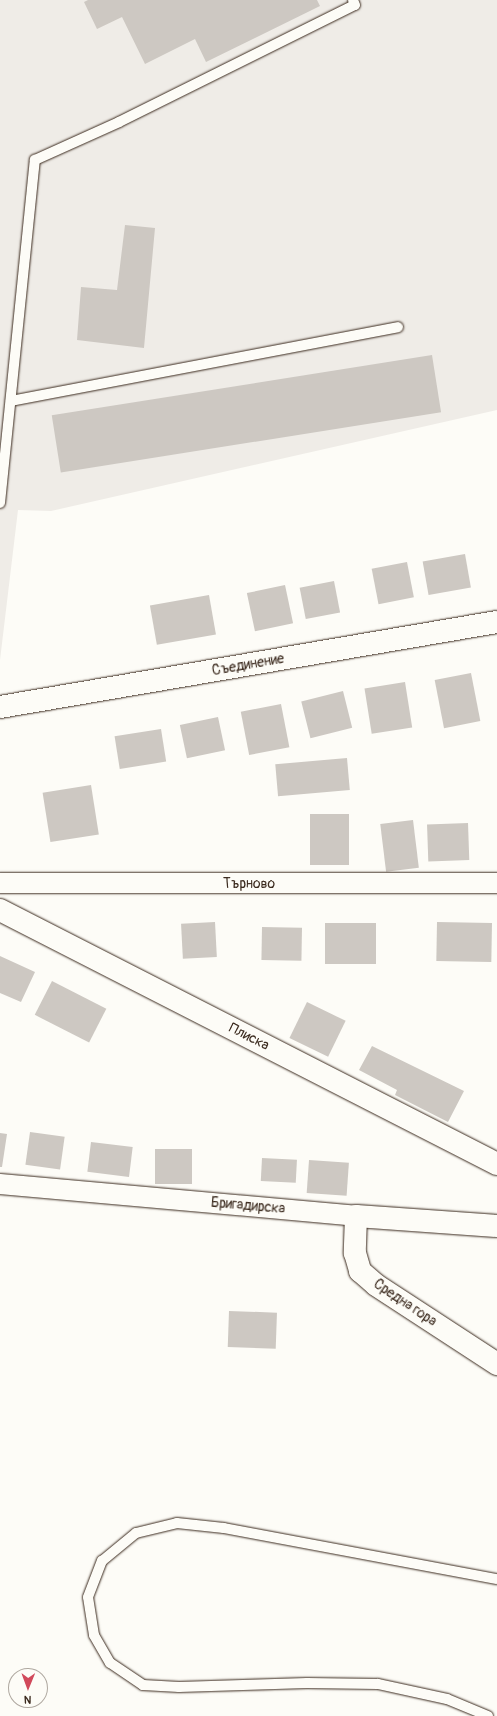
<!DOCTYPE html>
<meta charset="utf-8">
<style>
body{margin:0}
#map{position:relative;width:497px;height:1716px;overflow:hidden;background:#fdfcf7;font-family:Pangolin,sans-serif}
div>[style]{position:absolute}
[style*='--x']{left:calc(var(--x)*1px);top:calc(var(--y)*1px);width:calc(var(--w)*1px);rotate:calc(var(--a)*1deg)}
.built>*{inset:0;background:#efece7}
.building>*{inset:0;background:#cdc8c2;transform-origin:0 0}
.roads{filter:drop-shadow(0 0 1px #3b2a1e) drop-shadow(0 0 1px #3b2a1e)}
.service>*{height:10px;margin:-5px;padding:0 5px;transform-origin:5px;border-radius:5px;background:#fdfcf7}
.minor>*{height:20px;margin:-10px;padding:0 10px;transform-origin:10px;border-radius:10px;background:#fdfcf7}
.tertiary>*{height:22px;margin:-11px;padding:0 11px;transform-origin:11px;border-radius:11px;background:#fdfcf7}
span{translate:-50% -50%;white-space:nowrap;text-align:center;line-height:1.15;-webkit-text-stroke:3.5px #fdfcf7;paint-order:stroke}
.street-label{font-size:14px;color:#3b2a1e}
.north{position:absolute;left:8px;top:1668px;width:40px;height:40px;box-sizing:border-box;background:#fdfcf7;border:1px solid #afa8a0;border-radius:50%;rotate:181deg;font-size:11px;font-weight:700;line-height:16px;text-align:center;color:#3b2a1e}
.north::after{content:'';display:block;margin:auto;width:14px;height:18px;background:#d1495b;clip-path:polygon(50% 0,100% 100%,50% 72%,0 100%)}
</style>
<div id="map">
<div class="built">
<i style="clip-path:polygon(0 0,497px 0,497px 410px,51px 511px,18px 510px,0 660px)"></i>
</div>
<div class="building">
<i style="clip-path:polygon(88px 0,317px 0,320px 6px,206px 62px,195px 39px,145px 64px,122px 17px,97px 29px,84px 2px)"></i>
<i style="clip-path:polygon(125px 225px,155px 228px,144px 348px,77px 340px,81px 287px,117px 290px)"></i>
<i style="left:432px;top:355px;width:58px;height:385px;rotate:81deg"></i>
<i style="left:465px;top:554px;width:34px;height:43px;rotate:80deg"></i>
<i style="left:407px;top:562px;width:36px;height:36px;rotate:79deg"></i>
<i style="left:334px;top:581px;width:32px;height:35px;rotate:79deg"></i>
<i style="left:285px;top:585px;width:39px;height:39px;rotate:78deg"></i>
<i style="left:209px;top:595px;width:40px;height:60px;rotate:80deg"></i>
<i style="left:471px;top:673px;width:49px;height:37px;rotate:79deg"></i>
<i style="left:405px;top:682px;width:46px;height:41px;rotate:81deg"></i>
<i style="left:343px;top:691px;width:38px;height:43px;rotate:76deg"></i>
<i style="left:281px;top:704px;width:44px;height:41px;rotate:79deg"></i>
<i style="left:218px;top:717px;width:34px;height:39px;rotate:78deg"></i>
<i style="left:161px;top:729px;width:33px;height:47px;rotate:81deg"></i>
<i style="left:347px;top:758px;width:32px;height:72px;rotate:85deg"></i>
<i style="left:91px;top:785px;width:50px;height:49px;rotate:81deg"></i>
<i style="left:310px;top:814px;width:39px;height:51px"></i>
<i style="left:413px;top:820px;width:48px;height:33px;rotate:83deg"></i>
<i style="left:468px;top:823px;width:37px;height:41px;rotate:88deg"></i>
<i style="left:215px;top:922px;width:35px;height:34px;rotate:87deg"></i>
<i style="left:437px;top:922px;width:55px;height:39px;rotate:1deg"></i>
<i style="left:325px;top:923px;width:51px;height:41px"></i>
<i style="left:262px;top:927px;width:40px;height:33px;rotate:1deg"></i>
<i style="clip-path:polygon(0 956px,35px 972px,21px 1002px,0 993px)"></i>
<i style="left:52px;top:981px;width:61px;height:38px;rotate:27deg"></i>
<i style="left:307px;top:1002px;width:43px;height:40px;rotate:26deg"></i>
<i style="clip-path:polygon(372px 1046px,464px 1091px,448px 1122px,395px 1095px,397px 1090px,359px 1070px)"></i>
<i style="left:30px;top:1132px;width:35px;height:33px;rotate:8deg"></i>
<i style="clip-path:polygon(0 1133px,7px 1134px,2px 1167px,0 1167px)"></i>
<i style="left:91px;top:1142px;width:42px;height:30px;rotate:7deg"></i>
<i style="left:155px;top:1149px;width:37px;height:35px"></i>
<i style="left:262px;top:1158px;width:35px;height:23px;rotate:3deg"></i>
<i style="left:309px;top:1160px;width:40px;height:33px;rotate:4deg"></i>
<i style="left:229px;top:1311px;width:48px;height:36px;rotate:2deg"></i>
</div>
<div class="roads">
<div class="service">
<i style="--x:11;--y:401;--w:394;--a:-10.8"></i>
<i style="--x:0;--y:503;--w:345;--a:-84.2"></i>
<i style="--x:35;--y:160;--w:92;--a:-24.3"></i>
<i style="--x:119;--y:122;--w:263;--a:-26.4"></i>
<i style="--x:355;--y:5;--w:5;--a:-112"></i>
<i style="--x:488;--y:1716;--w:44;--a:-157.5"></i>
<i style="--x:447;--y:1699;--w:71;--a:-167.7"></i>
<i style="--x:378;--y:1684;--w:71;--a:-179.2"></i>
<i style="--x:307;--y:1683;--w:128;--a:178.2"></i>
<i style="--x:179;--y:1687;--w:36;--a:-177"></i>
<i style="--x:143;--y:1685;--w:40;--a:-146"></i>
<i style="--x:110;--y:1663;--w:32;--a:-120"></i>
<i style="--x:94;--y:1635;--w:38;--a:-99"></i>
<i style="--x:88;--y:1597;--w:39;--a:-69"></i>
<i style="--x:102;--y:1561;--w:44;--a:-39.5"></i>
<i style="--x:136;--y:1533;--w:42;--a:-13.7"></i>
<i style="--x:177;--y:1523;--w:47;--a:6.1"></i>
<i style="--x:224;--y:1528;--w:278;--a:10.6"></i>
</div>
<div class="minor">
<i style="--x:0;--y:883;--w:497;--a:0"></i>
<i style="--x:0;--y:1184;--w:357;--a:5.1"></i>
</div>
<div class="tertiary">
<i style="--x:0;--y:707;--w:504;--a:-9.71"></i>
<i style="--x:0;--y:910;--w:558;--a:27.07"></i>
<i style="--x:497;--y:1226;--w:141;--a:-175.9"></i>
<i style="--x:356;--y:1216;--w:37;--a:92"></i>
<i style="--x:355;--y:1253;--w:19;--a:74"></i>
<i style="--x:360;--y:1271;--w:21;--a:41"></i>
<i style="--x:376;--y:1285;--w:145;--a:33.1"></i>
</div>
</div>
<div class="street-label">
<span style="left:248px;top:665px;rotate:-10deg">Съединение</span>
<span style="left:249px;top:884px">Търново</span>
<span style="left:249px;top:1037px;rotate:27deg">Плиска</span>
<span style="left:248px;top:1206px;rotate:5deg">Бригадирска</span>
<span style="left:405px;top:1303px;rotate:34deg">Средна гора</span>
</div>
<div class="north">N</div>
</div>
